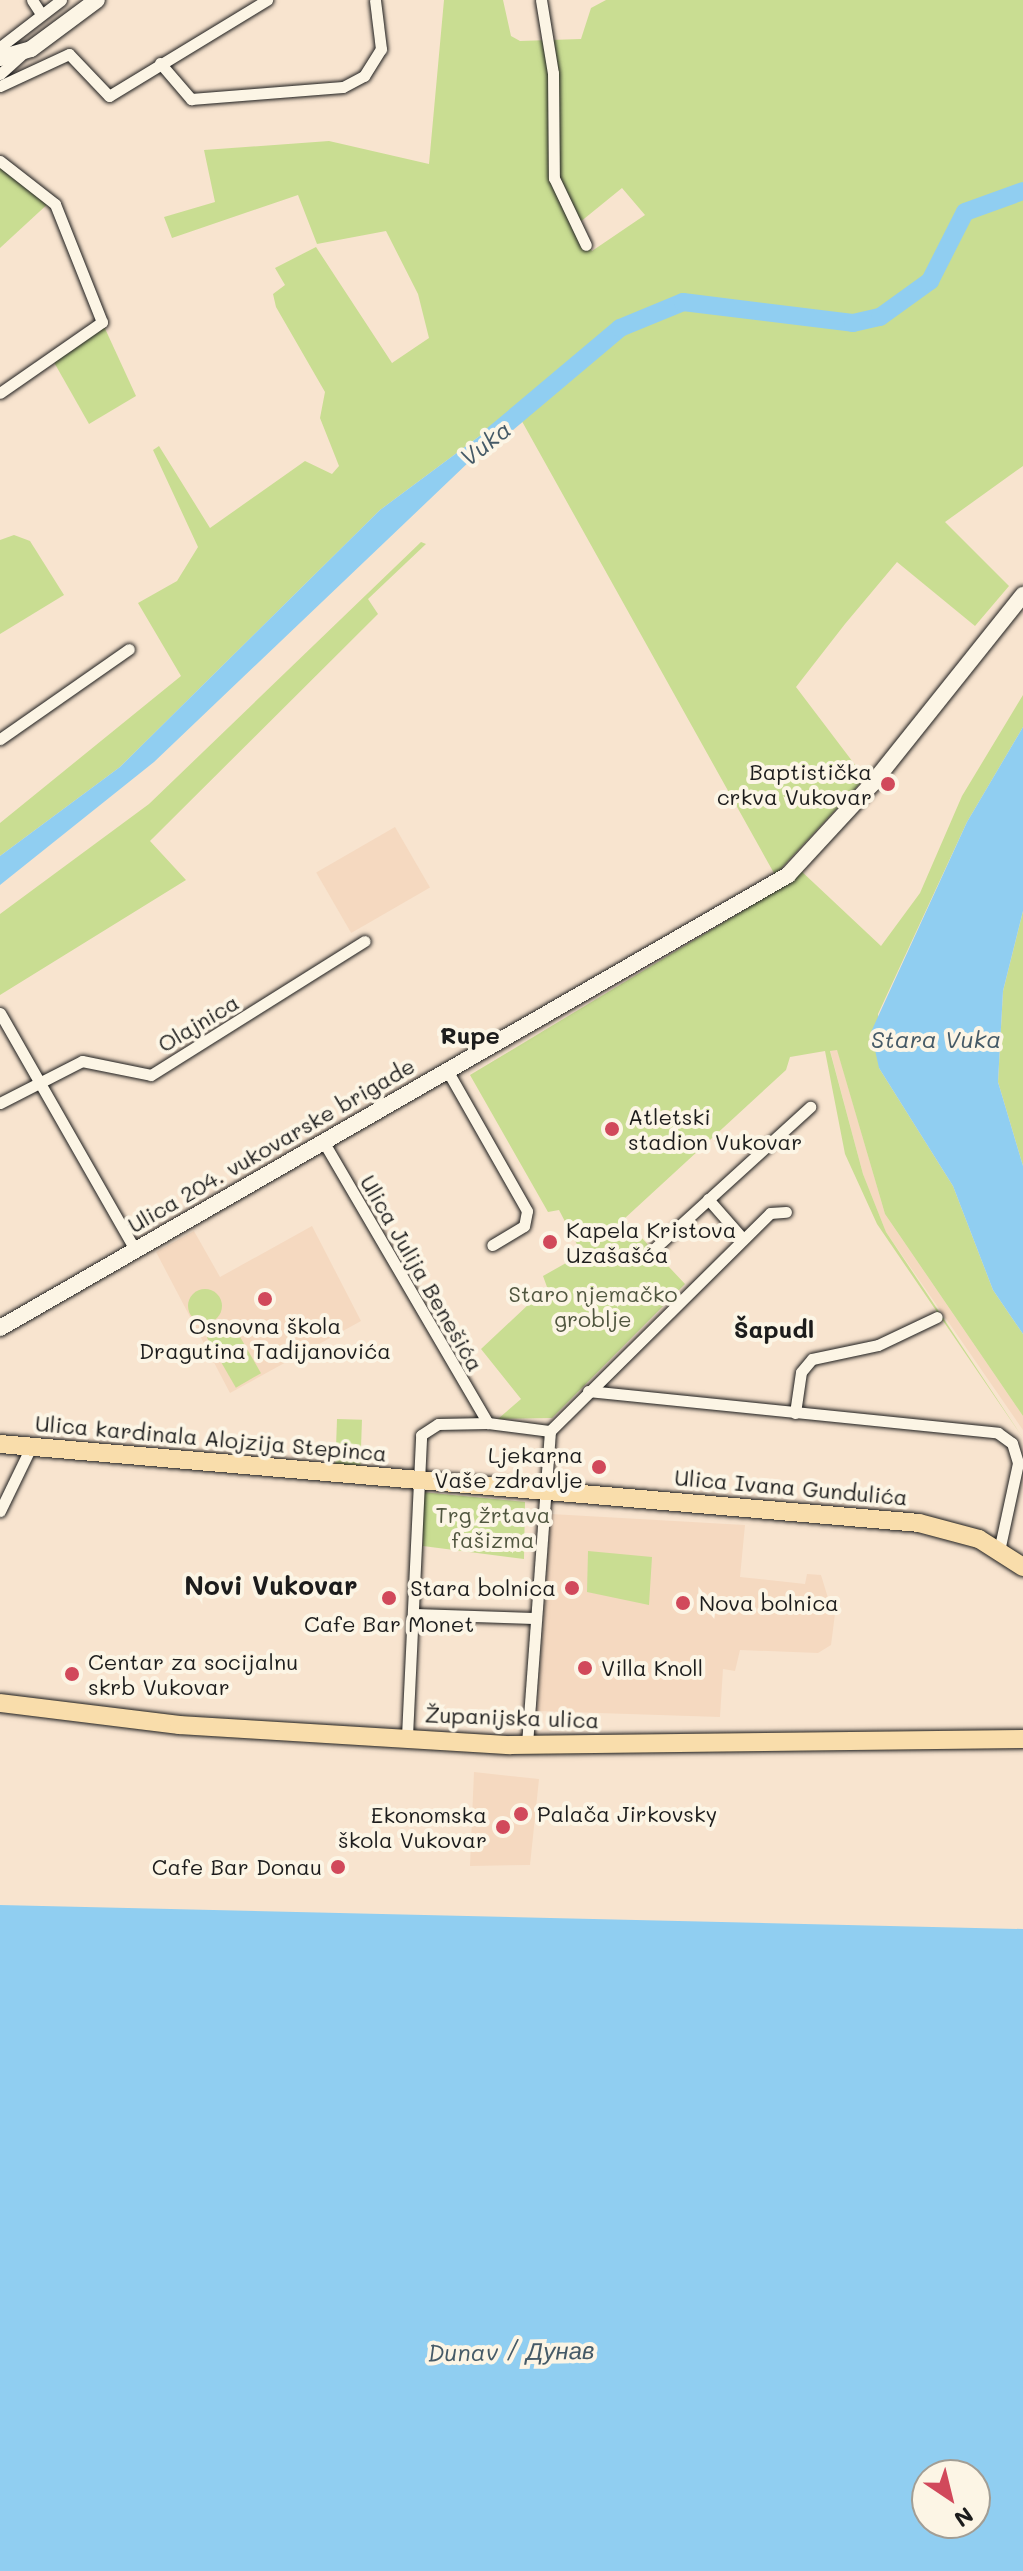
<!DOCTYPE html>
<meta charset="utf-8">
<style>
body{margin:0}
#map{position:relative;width:1023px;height:2571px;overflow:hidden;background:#f8e4cf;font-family:Mali,sans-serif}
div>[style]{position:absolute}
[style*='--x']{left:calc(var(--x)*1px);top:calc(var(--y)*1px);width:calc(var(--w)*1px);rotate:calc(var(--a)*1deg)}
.built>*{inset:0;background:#f5d9c0;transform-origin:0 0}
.green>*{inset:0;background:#c9dd92;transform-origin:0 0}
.round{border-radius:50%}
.water>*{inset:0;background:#90cef1}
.river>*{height:18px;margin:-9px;padding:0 9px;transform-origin:9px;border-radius:9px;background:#90cef1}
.roads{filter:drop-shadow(0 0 2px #1c1c1c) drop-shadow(0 0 2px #1c1c1c)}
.street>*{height:11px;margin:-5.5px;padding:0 5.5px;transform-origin:5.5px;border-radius:5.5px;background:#fcf5e5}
.secondary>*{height:16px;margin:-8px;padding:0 8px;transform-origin:8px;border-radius:8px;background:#fcf5e5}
.primary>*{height:18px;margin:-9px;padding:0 9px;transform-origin:9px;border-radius:9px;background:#f9ddab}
.dots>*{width:22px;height:22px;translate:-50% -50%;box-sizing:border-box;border:4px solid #fcf5e5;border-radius:50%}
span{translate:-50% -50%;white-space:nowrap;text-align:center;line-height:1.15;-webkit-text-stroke:8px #fcf5e5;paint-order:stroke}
.poi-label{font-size:22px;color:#1c1c1c}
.right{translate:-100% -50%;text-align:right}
.left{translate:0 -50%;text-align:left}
.street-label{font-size:22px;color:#1c1c1c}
.park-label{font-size:22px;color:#50563f}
.water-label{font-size:24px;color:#455a67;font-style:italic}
.neighbourhood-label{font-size:24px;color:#1c1c1c;font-weight:700}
.quarter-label{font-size:26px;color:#1c1c1c;font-weight:700}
.north{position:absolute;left:911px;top:2459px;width:80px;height:80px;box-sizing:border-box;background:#fcf5e5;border:2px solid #a29e95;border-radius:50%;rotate:145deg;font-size:22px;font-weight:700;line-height:32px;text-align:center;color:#1c1c1c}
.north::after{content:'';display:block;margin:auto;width:28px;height:36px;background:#d1495b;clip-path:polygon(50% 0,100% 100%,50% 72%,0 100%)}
</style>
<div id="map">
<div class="built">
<i style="left:395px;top:827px;width:70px;height:91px;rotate:60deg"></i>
<i style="clip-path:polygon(837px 1049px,885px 1214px,1023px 1416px,1023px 1430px,886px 1232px,863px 1174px,830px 1050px)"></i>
<i style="clip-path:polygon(312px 1226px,361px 1321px,230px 1393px,156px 1252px,194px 1231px,220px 1277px)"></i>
<i style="clip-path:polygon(551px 1514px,745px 1525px,740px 1577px,805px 1584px,807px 1574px,821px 1575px,828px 1598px,837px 1598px,831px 1645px,818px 1653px,740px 1650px,735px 1671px,723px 1669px,720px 1717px,537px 1711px)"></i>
<i style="clip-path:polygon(474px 1772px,539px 1779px,530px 1865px,470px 1866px)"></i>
</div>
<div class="green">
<i style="clip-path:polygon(evenodd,444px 0,503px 0,511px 36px,520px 41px,581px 39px,591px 8px,606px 0,1023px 0,1023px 466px,945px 522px,1009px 586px,975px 626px,897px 562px,845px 624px,796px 687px,865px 778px,775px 875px,519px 416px,489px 429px,380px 510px,120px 767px,0 856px,0 823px,181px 676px,138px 603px,177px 581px,198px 547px,153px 450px,159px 446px,210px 528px,305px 461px,332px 474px,339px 466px,320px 418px,325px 392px,276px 307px,273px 294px,285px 285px,275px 268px,316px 247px,392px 363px,429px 338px,418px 294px,386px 231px,317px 244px,298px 195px,172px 238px,164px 217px,215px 202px,204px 150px,329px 141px,429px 164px,444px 0,622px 188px,645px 215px,592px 251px,574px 227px,622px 188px)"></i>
<i style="clip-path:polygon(0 161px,52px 200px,0 248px)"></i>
<i style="clip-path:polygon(102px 322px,136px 396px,89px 424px,51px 357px)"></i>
<i style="clip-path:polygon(14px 535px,30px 541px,64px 595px,0 634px,0 540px)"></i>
<i style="clip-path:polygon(421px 542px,426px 544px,368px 599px,378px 614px,150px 841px,186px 880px,0 995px,0 914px,149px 804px)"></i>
<i style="clip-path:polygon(1023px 695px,1023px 727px,967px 822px,878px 1014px,879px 1068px,953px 1186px,993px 1290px,1023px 1334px,1023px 1416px,885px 1214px,837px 1050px,830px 1051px,863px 1174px,886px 1232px,1023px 1438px,877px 1224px,845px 1154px,825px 1051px,790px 1057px,786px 1070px,624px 1219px,685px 1284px,552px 1418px,498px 1419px,521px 1399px,481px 1349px,547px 1287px,543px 1276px,582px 1254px,559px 1210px,548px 1212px,470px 1075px,751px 906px,799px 869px,881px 946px,920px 893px,962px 796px)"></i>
<i style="clip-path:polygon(1023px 911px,1023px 1166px,998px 1082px,1003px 991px)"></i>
<i class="round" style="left:188px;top:1289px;width:34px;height:34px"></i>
<i style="left:232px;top:1323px;width:58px;height:29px;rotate:60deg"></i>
<i style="left:337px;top:1419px;width:25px;height:46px;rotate:2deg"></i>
<i style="clip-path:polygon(422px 1492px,525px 1502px,524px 1559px,423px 1546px)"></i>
<i style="clip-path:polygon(588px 1551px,652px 1557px,649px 1605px,587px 1592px)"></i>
</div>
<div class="water">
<i style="clip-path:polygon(513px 420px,154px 762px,0 885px,0 856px,120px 767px,380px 510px,489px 429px)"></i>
<i style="clip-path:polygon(1023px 727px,1023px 911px,1003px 991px,998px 1082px,1023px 1166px,1023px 1334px,993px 1290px,953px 1186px,879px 1068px,871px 1032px,967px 822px)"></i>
<i style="clip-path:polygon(evenodd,0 1905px,1023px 1929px,1023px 2571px,0 2571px,0 1905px,927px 2475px,975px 2475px,975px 2523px,927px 2523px,927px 2475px)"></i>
</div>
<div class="river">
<i style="--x:493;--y:435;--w:166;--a:-40.1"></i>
<i style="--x:620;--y:328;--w:68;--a:-22.4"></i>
<i style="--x:683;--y:302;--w:171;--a:7"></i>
<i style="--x:853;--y:323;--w:28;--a:-13"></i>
<i style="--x:880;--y:317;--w:62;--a:-35.8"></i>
<i style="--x:930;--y:281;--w:77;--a:-63.1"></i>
<i style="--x:965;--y:212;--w:62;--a:-19.9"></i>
</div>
<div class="roads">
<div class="street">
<i style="--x:32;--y:0;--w:17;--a:57"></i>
<i style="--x:541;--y:0;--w:74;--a:80.7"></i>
<i style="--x:553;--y:73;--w:105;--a:89.5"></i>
<i style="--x:554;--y:178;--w:74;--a:64.5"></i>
<i style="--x:0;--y:47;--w:77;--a:-37.6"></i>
<i style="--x:160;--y:63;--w:48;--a:49.3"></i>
<i style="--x:191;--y:99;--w:152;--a:-4.5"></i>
<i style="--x:343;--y:87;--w:24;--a:-28"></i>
<i style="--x:364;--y:76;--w:32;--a:-58"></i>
<i style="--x:381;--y:49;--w:49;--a:-97"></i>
<i style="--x:0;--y:74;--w:31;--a:-42"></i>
<i style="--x:0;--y:86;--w:76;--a:-24.9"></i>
<i style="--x:69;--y:54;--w:58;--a:46.4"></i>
<i style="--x:109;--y:96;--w:185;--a:-31.3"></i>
<i style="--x:0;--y:161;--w:70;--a:38"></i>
<i style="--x:55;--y:204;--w:127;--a:68.3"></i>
<i style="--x:102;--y:322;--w:124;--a:145.2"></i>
<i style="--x:0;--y:739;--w:157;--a:-34.9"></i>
<i style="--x:0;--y:1013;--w:271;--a:60.3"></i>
<i style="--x:447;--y:1070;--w:162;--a:60.4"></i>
<i style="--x:527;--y:1211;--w:15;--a:101"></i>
<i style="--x:524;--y:1226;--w:37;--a:149"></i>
<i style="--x:0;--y:1103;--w:92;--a:-27.1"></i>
<i style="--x:82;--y:1061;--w:70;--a:11.5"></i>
<i style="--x:151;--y:1075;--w:252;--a:-32.1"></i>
<i style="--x:323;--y:1141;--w:327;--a:59.7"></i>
<i style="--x:708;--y:1199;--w:53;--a:48.8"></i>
<i style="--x:655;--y:1248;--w:210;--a:-42.3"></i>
<i style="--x:588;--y:1391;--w:412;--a:5.8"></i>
<i style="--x:998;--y:1433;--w:17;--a:36"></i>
<i style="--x:1012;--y:1443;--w:21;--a:73"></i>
<i style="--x:1018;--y:1463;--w:90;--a:102.2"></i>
<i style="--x:795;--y:1413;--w:41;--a:-81.7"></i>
<i style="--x:801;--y:1372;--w:17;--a:-50"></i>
<i style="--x:812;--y:1359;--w:67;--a:-12"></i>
<i style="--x:878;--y:1345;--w:65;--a:-25.4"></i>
<i style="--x:550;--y:1431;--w:310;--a:-44.7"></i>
<i style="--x:770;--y:1213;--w:16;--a:-4"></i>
<i style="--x:0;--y:1511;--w:71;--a:-64.2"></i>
<i style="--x:413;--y:1614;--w:122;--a:1.9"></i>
<i style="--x:407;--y:1736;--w:301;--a:-87.3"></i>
<i style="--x:421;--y:1435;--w:20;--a:-33"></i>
<i style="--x:438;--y:1424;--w:50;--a:-1.1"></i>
<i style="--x:488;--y:1423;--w:63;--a:7.4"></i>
<i style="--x:550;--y:1431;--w:315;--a:94.2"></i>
</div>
<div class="secondary">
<i style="--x:0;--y:58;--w:32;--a:-16"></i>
<i style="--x:31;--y:49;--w:82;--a:-36.6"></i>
<i style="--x:0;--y:1328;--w:909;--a:-29.89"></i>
<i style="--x:788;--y:875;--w:124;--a:-47.3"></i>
<i style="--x:872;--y:784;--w:242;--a:-51.4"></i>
</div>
<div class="primary">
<i style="--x:0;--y:1444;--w:922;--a:4.91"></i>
<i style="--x:919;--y:1523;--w:62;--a:14.9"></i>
<i style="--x:979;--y:1539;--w:52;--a:32.5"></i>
<i style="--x:0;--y:1703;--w:180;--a:7"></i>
<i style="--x:179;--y:1725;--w:332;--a:3.5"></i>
<i style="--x:510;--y:1745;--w:513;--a:-0.67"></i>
</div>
</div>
<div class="dots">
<i style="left:888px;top:784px;background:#d1495b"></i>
<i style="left:612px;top:1129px;background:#d1495b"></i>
<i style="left:550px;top:1242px;background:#d1495b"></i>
<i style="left:265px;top:1299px;background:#d1495b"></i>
<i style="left:599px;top:1467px;background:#d1495b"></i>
<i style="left:572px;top:1588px;background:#d1495b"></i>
<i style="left:389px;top:1598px;background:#d1495b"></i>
<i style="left:683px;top:1603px;background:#d1495b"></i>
<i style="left:585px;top:1668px;background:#d1495b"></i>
<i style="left:72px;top:1674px;background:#d1495b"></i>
<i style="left:521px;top:1814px;background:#d1495b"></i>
<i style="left:503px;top:1827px;background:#d1495b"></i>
<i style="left:338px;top:1867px;background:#d1495b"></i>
</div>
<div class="poi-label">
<span class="right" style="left:872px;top:784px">Baptistička<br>crkva Vukovar</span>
<span class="left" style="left:628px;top:1129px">Atletski<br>stadion Vukovar</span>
<span class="left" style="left:566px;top:1242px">Kapela Kristova<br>Uzašašća</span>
<span style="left:265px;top:1338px">Osnovna škola<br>Dragutina Tadijanovića</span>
<span class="right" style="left:583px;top:1467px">Ljekarna<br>Vaše zdravlje</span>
<span class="right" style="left:556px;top:1588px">Stara bolnica</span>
<span class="left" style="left:699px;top:1603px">Nova bolnica</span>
<span style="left:389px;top:1624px">Cafe Bar Monet</span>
<span class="left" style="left:88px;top:1674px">Centar za socijalnu<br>skrb Vukovar</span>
<span class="left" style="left:601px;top:1668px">Villa Knoll</span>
<span class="right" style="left:487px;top:1827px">Ekonomska<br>škola Vukovar</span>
<span class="left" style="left:537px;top:1814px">Palača Jirkovsky</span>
<span class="right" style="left:322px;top:1867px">Cafe Bar Donau</span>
</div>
<div class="street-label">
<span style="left:198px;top:1023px;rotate:-31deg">Olajnica</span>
<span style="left:271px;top:1145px;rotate:-30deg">Ulica 204. vukovarske brigade</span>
<span style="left:422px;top:1273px;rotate:60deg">Ulica Julija Benešića</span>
<span style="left:211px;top:1438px;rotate:5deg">Ulica kardinala Alojzija Stepinca</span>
<span style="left:791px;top:1487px;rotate:5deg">Ulica Ivana Gundulića</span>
<span style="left:512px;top:1717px;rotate:2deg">Županijska ulica</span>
</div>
<div class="park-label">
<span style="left:593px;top:1306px">Staro njemačko<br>groblje</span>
<span style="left:493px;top:1527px">Trg žrtava<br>fašizma</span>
</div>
<div class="water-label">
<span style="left:485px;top:443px;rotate:-38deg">Vuka</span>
<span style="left:936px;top:1039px">Stara Vuka</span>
<span style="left:511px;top:2351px;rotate:-1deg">Dunav / Дунав</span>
</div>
<div class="neighbourhood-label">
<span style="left:470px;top:1035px">Rupe</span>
<span style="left:774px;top:1329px">Šapudl</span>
</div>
<div class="quarter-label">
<span style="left:271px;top:1586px">Novi Vukovar</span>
</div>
<div class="north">N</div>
</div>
